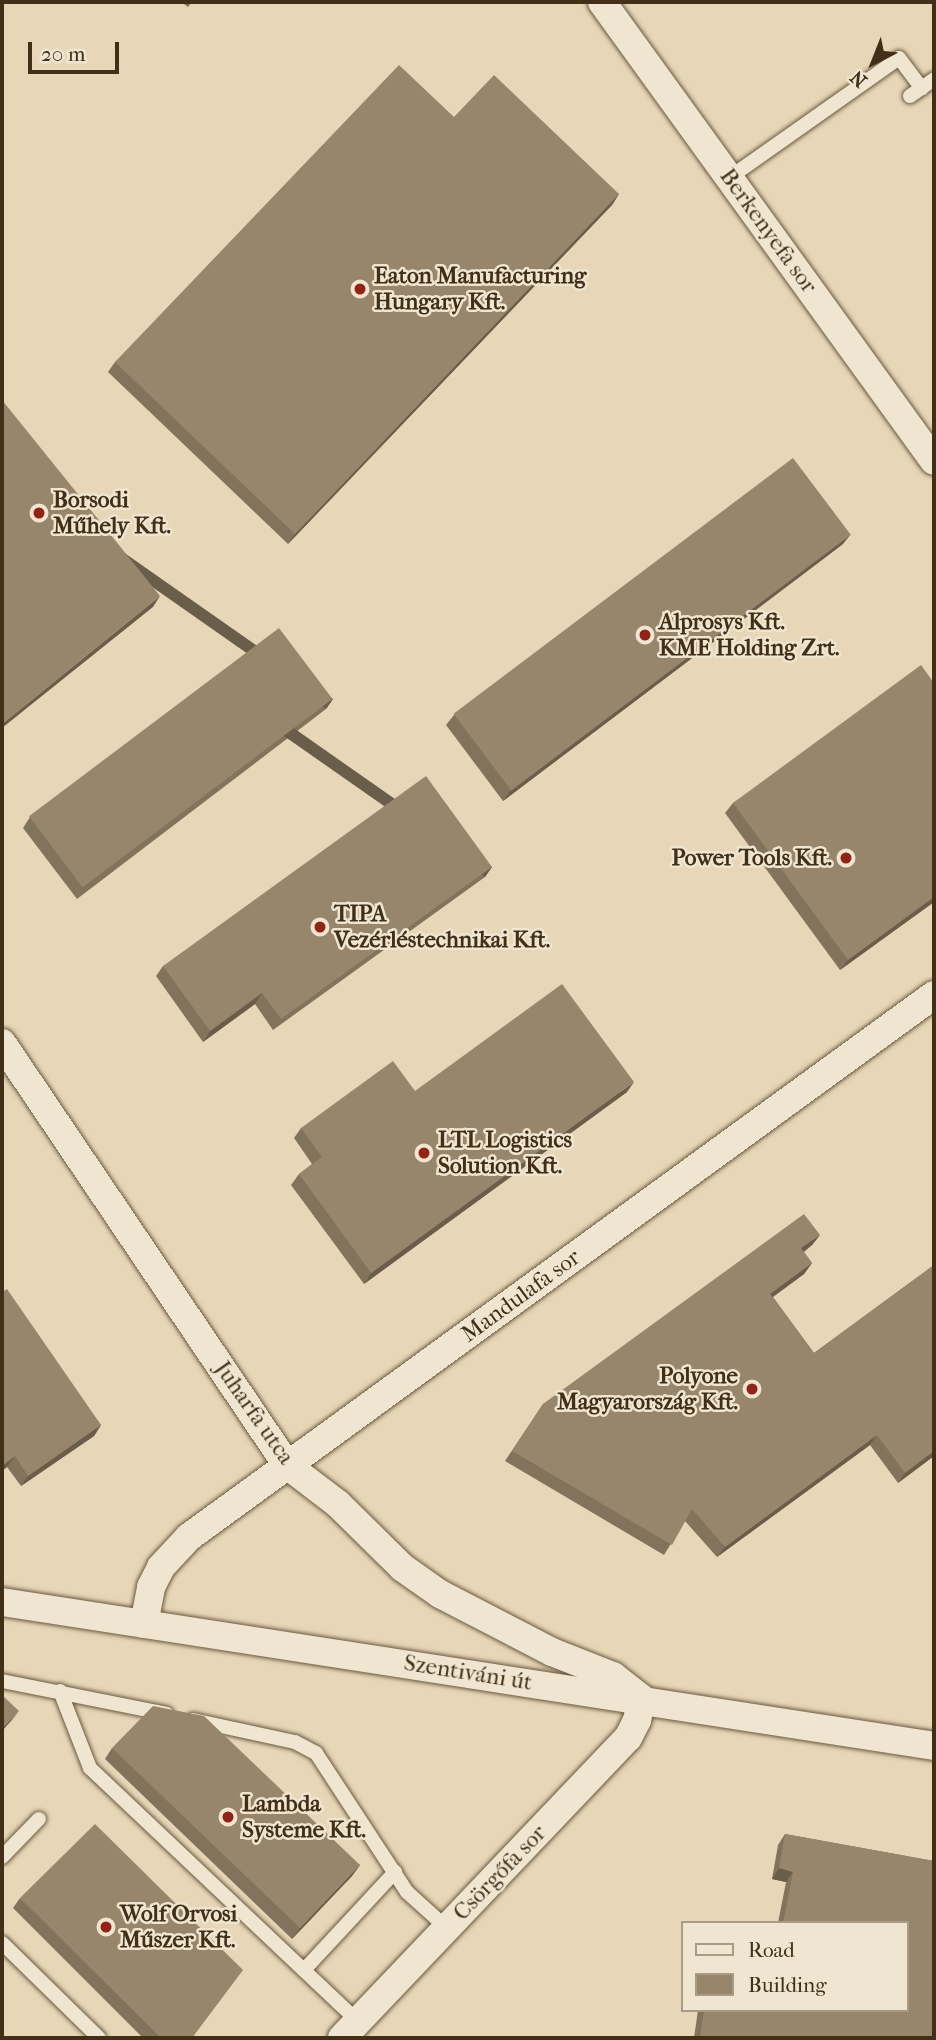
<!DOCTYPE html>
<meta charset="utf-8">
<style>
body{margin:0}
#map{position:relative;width:936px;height:2040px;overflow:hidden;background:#e7d7b8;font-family:"IM FELL French Canon",serif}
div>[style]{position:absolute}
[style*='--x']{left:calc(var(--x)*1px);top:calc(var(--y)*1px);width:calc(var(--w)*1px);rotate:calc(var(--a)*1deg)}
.roads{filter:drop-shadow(0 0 2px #6a593f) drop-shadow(0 0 2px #6a593f)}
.service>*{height:14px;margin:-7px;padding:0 7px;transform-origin:7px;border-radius:7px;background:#efe5d1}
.minor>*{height:28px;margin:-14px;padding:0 14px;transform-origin:14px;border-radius:14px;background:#efe5d1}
.wall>*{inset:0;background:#82735c}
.shaded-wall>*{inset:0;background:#6a5e4b;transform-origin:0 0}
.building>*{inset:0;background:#97866b;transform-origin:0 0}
.dots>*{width:19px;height:19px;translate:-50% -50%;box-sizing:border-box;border:4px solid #efe5d1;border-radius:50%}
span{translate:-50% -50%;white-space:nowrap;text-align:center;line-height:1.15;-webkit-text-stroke:5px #efe5d1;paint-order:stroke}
.street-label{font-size:23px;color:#412f17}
.poi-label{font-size:23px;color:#412f17;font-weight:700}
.left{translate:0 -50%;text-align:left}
.right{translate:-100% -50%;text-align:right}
.frame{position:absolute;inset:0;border:4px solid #412f17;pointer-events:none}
.legend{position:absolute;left:681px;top:1921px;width:228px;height:91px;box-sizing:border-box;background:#efe5d1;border:2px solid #a99c87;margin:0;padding:9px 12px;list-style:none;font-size:21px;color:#412f17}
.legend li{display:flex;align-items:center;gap:14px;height:35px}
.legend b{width:35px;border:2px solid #a99c87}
.north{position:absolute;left:838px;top:28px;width:70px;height:70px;-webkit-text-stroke:5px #efe5d1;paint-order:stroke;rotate:222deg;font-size:19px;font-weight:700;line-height:28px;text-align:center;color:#412f17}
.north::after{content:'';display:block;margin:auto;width:24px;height:32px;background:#412f17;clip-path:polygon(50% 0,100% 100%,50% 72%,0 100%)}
.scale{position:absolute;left:28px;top:42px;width:91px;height:32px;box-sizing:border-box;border:4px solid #412f17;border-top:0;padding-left:9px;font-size:21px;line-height:24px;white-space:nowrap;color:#412f17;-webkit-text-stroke:5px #efe5d1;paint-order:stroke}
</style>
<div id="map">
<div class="roads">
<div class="service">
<i style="--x:910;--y:96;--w:29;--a:-35"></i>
<i style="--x:729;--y:178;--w:208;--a:-35.2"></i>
<i style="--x:899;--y:58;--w:38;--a:53"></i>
<i style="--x:2;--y:1681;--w:168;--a:11.3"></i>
<i style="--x:60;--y:1691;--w:83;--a:68.7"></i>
<i style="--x:90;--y:1768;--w:369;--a:43.4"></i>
<i style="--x:193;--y:1720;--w:104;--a:12.2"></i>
<i style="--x:295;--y:1742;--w:24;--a:28"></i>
<i style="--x:316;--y:1753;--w:166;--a:56.8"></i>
<i style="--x:407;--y:1892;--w:55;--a:42.1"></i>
<i style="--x:2;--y:1857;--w:53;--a:-45.8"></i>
<i style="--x:2;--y:1943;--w:136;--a:44.4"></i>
<i style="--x:304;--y:1970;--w:134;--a:-47.1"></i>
</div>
<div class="minor">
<i style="--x:602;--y:2;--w:566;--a:54.12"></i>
<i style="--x:2;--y:1043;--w:509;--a:55.97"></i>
<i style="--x:287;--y:1465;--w:64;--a:37.4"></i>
<i style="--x:338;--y:1504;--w:91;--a:44.6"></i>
<i style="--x:403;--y:1568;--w:45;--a:35.1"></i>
<i style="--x:440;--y:1594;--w:126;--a:27.4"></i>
<i style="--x:552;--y:1652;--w:66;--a:21.5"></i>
<i style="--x:613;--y:1676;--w:34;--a:38"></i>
<i style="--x:2;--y:1602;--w:943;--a:8.78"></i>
<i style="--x:144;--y:1624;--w:38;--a:-79"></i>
<i style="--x:151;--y:1587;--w:22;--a:-63"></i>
<i style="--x:161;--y:1567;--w:41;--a:-47"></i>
<i style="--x:189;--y:1537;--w:921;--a:-36.04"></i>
<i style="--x:342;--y:2038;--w:414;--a:-46.4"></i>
<i style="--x:628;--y:1738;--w:20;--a:-63"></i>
<i style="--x:637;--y:1720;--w:22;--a:-77"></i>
</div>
</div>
<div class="wall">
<i style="clip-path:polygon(181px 2px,192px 2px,188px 7px)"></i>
<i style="clip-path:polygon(454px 117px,619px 194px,612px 205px,288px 544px,108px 372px,115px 362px)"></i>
<i style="clip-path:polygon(843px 544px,503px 801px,446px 725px,454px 715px)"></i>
<i style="clip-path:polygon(934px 683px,934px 902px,840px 970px,725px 813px,733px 803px)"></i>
<i style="clip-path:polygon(333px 699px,326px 709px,77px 899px,23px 828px,30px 817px)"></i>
<i style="clip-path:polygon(492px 867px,485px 877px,273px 1030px,255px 1004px,203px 1042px,156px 976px,163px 966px)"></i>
<i style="clip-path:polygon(415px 1091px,627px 1092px,364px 1284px,291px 1185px,299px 1174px,312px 1164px,294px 1138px,301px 1128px)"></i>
<i style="clip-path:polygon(820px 1235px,812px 1245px,804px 1252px,812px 1263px,804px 1274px,773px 1297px,814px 1353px,934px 1265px,934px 1456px,898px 1483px,870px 1445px,717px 1557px,685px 1521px,664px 1555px,505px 1461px,543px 1404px)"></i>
<i style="clip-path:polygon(2px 1292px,101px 1425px,94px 1436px,21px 1486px,7px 1467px,2px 1471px)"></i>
<i style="clip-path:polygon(112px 1748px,360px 1865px,352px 1876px,292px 1939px,105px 1759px)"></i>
<i style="clip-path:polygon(785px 1834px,934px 1861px,934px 2038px,694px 2038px,698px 2010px,906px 2010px,906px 1923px,778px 1923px,786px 1882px,772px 1879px,778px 1845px)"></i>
<i style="clip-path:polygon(20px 1898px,192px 2038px,143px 2038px,13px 1908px)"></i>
</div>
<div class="shaded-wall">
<i style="clip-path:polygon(619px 194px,612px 205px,288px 544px,295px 534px)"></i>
<i style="clip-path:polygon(851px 534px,843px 544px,503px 801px,511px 790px)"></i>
<i style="clip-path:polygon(160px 596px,153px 607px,2px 728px,2px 724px)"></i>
<i style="left:333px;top:699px;width:12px;height:312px;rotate:125deg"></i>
<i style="left:492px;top:867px;width:12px;height:260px;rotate:125deg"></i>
<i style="clip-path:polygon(934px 897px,934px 902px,840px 970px,848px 960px)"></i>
<i style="clip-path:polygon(262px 993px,255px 1004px,203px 1042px,210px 1031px)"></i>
<i style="clip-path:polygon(634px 1082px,627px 1092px,364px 1284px,371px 1273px)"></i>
<i style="clip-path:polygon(820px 1235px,812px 1245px,794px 1259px,801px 1248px)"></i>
<i style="clip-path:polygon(812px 1263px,804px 1274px,763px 1304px,770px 1294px)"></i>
<i style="clip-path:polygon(101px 1425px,94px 1436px,21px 1486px,28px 1476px)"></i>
<i style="clip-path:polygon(877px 1435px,870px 1445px,717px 1557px,725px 1547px)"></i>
<i style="clip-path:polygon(934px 1451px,934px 1456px,898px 1483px,905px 1473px)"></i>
<i style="clip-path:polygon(15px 1456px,7px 1467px,2px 1471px,2px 1466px)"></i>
<i style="clip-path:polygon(19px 1711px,11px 1721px,2px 1731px,2px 1728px)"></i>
<i style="clip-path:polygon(360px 1865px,352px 1876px,292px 1939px,300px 1928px)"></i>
<i style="clip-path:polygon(779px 1868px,793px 1872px,786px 1882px,772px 1879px)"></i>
</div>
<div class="building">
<i style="clip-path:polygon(399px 65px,454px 117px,494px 75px,619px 194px,295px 534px,115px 362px)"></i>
<i style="clip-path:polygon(2px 400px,160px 596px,2px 724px)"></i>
<i style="left:793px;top:458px;width:96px;height:425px;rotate:53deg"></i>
<i style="left:279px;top:628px;width:89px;height:313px;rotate:53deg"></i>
<i style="clip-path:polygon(921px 665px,934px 683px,934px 897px,848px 960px,733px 803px)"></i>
<i style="clip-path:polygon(426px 776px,492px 867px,281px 1019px,262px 993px,210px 1031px,163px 966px)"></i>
<i style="clip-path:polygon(562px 984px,634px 1082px,371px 1273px,299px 1174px,322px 1157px,301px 1128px,393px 1061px,415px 1091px)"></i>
<i style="clip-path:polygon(804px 1214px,820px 1235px,801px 1248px,812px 1263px,770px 1294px,814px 1353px,934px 1265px,934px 1451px,905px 1473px,877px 1435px,725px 1547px,692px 1509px,672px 1545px,512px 1451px,543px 1404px)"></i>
<i style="clip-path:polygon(7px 1289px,101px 1425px,28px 1476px,15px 1456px,2px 1466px,2px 1292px)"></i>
<i style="clip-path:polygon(2px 1695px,19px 1711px,2px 1728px)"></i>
<i style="clip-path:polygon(153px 1706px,204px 1716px,360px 1865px,300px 1928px,112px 1748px)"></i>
<i style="clip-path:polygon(95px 1824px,243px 1970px,192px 2038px,161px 2038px,20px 1898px)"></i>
<i style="clip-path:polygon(785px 1834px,934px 1861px,934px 2038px,707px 2038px,700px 2037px,704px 2010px,906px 2010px,906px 1923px,783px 1923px,793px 1872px,779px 1868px)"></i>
</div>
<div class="dots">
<i style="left:360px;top:289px;background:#8f2418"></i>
<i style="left:39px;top:513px;background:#8f2418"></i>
<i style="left:645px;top:635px;background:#8f2418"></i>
<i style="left:846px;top:858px;background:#8f2418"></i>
<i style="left:320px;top:927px;background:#8f2418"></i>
<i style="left:424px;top:1153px;background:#8f2418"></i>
<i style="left:752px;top:1389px;background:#8f2418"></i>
<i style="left:228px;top:1817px;background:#8f2418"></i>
<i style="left:106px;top:1927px;background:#8f2418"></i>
</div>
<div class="street-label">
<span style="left:768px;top:231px;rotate:54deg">Berkenyefa sor</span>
<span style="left:521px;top:1296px;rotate:-36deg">Mandulafa sor</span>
<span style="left:254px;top:1413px;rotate:55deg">Juharfa utca</span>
<span style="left:468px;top:1673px;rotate:9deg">Szentiváni út</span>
<span style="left:500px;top:1873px;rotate:-46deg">Csörgőfa sor</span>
</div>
<div class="poi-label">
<span class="left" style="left:374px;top:289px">Eaton Manufacturing<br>Hungary Kft.</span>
<span class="left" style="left:53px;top:513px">Borsodi<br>Műhely Kft.</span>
<span class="left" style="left:659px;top:635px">Alprosys Kft.<br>KME Holding Zrt.</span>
<span class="right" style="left:832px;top:858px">Power Tools Kft.</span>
<span class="left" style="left:334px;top:927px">TIPA<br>Vezérléstechnikai Kft.</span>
<span class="left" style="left:438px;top:1153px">LTL Logistics<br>Solution Kft.</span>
<span class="right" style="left:738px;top:1389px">Polyone<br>Magyarország Kft.</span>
<span class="left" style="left:242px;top:1817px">Lambda<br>Systeme Kft.</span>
<span class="left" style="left:120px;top:1927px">Wolf Orvosi<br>Műszer Kft.</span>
</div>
<div class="frame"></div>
<ul class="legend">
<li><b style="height:9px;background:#efe5d1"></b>Road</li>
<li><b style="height:19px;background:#97866b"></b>Building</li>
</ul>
<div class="north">N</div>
<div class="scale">20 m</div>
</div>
